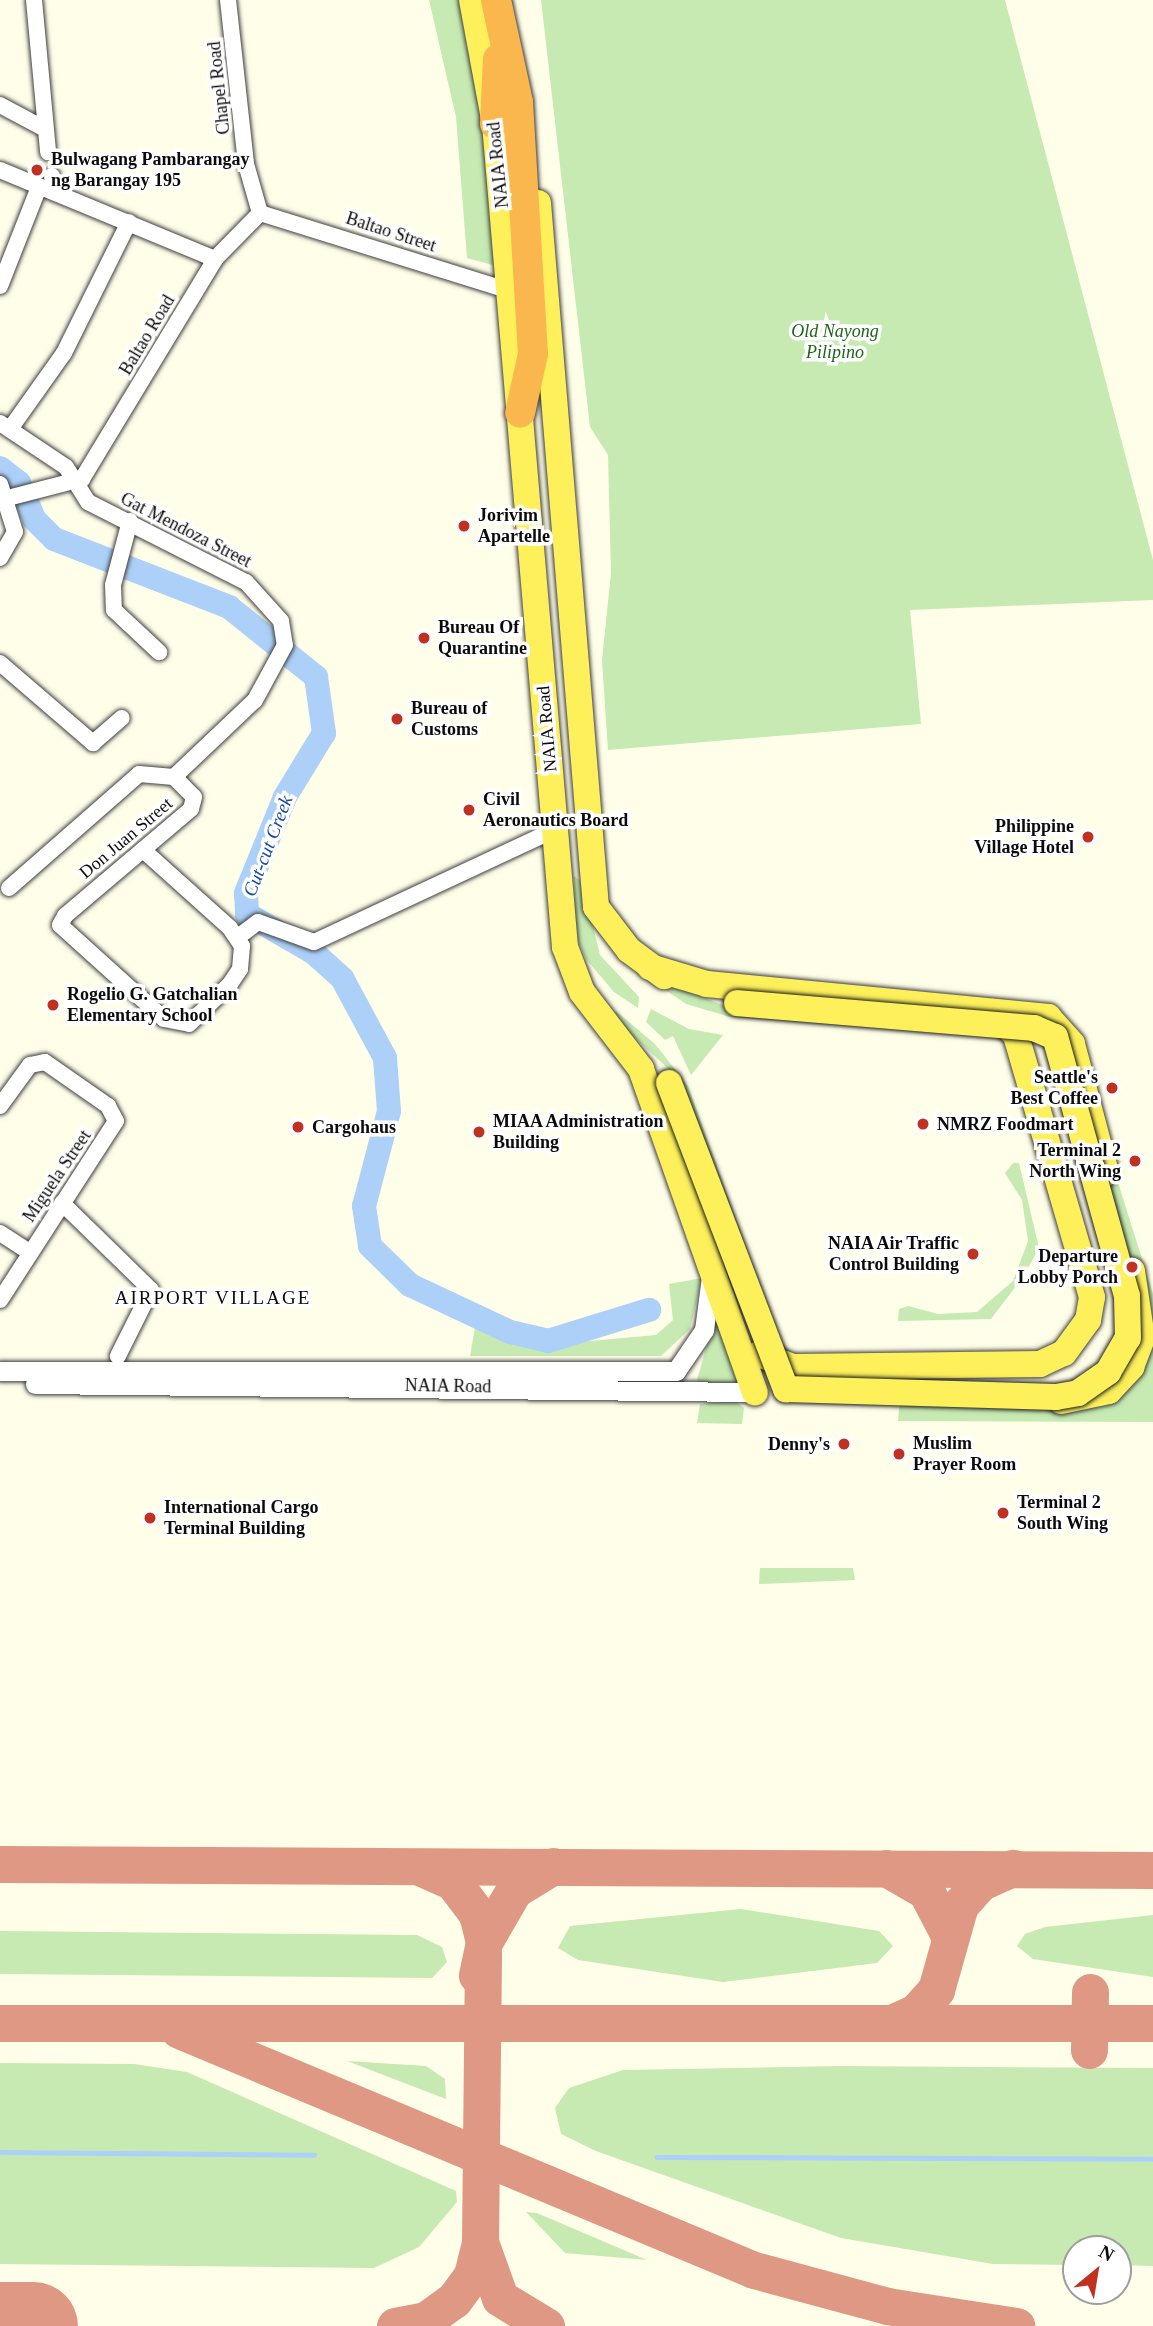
<!DOCTYPE html>
<style>
body{margin:0}
#map{position:relative;width:1153px;height:2326px;overflow:hidden;background:#fffee9;font-family:Georgia,serif}
div>[style]{position:absolute}
[style*='--x']{left:calc(var(--x)*1px);top:calc(var(--y)*1px);width:calc(var(--w)*1px);rotate:calc(var(--a)*1deg)}
.green>*{inset:0;background:#c6eab2}
.stream>*{height:4.5px;margin:-2.25px;padding:0 2.25px;transform-origin:2.25px;border-radius:2.25px;background:#acd0f8}
.river>*{height:24px;margin:-12px;padding:0 12px;transform-origin:12px;border-radius:12px;background:#acd0f8}
.taxiway>*{height:37px;margin:-18.5px;padding:0 18.5px;transform-origin:18.5px;border-radius:18.5px;background:#df9884}
.runway>*{height:89px;margin:-44.5px;padding:0 44.5px;transform-origin:44.5px;border-radius:44.5px;background:#df9884}
.roads{filter:drop-shadow(0 0 2px #3e3e3e) drop-shadow(0 0 2px #3e3e3e)}
.minor>*{height:16px;margin:-8px;padding:0 8px;transform-origin:8px;border-radius:8px;background:#fff}
.tertiary>*{height:19px;margin:-9.5px;padding:0 9.5px;transform-origin:9.5px;border-radius:9.5px;background:#fff}
.primary>*{height:26px;margin:-13px;padding:0 13px;transform-origin:13px;border-radius:13px;background:#fdf05b}
.motorway>*{height:30px;margin:-15px;padding:0 15px;transform-origin:15px;border-radius:15px;background:#f9b74d}
.bridges{filter:drop-shadow(0 0 2px #1c1c1c) drop-shadow(0 0 2px #1c1c1c)}
.primary-bridge>*{height:26px;margin:-13px;padding:0 13px;transform-origin:13px;border-radius:13px;background:#fdf05b}
.dots>*{width:19px;height:19px;translate:-50% -50%;box-sizing:border-box;border:4px solid #fff;border-radius:50%}
span{translate:-50% -50%;white-space:nowrap;text-align:center;line-height:1.15;-webkit-text-stroke:7px #fff;paint-order:stroke}
.street-label{font-size:18px;color:#0b0b0b}
.poi-label{font-size:18px;color:#0b0b0b;font-weight:700}
.left{translate:0 -50%;text-align:left}
.right{translate:-100% -50%;text-align:right}
.park-label{font-size:18px;color:#1e641a;font-style:italic}
.water-label{font-size:19px;color:#124ba0;font-style:italic}
.neighbourhood-label{font-size:19px;color:#0b0b0b;letter-spacing:2px}
.north{position:absolute;left:1062px;top:2235px;width:70px;height:70px;box-sizing:border-box;background:#fff;border:2px solid #9d9d9d;border-radius:50%;rotate:30deg;font-size:19px;font-weight:700;line-height:28px;text-align:center;color:#0b0b0b}
.north::after{content:'';display:block;margin:auto;width:24px;height:32px;background:#bf3120;clip-path:polygon(50% 0,100% 100%,50% 72%,0 100%)}
</style>
<div id="map">
<div class="green">
<i style="clip-path:polygon(429px 0,464px 0,483px 111px,496px 266px,467px 258px,456px 117px)"></i>
<i style="clip-path:polygon(541px 0,1005px 0,1153px 560px,1153px 600px,910px 610px,921px 724px,608px 750px,602px 660px,611px 573px,608px 455px,590px 427px)"></i>
<i style="clip-path:polygon(574px 876px,582px 882px,600px 955px,639px 997px,638px 1008px,614px 992px,586px 959px,575px 934px)"></i>
<i style="clip-path:polygon(645px 976px,734px 1009px,879px 1028px,730px 1017px,686px 1004px)"></i>
<i style="clip-path:polygon(651px 1009px,689px 1029px,723px 1035px,691px 1075px,673px 1036px,665px 1040px,646px 1022px)"></i>
<i style="clip-path:polygon(616px 1011px,655px 1044px,688px 1086px,750px 1258px,673px 1073px,611px 1016px)"></i>
<i style="clip-path:polygon(1106px 1144px,1153px 1294px,1153px 1422px,898px 1421px,900px 1397px,1047px 1399px,1124px 1353px,1099px 1177px)"></i>
<i style="clip-path:polygon(1013px 1163px,1019px 1163px,1039px 1248px,1023px 1277px,991px 1319px,898px 1321px,899px 1309px,908px 1306px,938px 1314px,977px 1312px,1013px 1281px,1028px 1241px,1022px 1200px,1005px 1173px)"></i>
<i style="clip-path:polygon(702px 1278px,690px 1329px,661px 1356px,470px 1356px,475px 1328px,546px 1345px,656px 1335px,673px 1320px,669px 1284px)"></i>
<i style="clip-path:polygon(715px 1317px,749px 1383px,702px 1386px,697px 1380px)"></i>
<i style="clip-path:polygon(735px 1401px,744px 1408px,742px 1424px,697px 1423px,700px 1404px)"></i>
<i style="clip-path:polygon(760px 1568px,853px 1568px,855px 1580px,759px 1584px)"></i>
<i style="clip-path:polygon(741px 1909px,879px 1931px,893px 1946px,877px 1963px,723px 1982px,578px 1960px,558px 1948px,570px 1926px)"></i>
<i style="clip-path:polygon(1153px 1915px,1153px 1977px,1033px 1959px,1017px 1946px,1025px 1934px,1045px 1927px)"></i>
<i style="clip-path:polygon(0 1931px,417px 1935px,442px 1947px,447px 1962px,432px 1978px,0 1974px)"></i>
<i style="clip-path:polygon(347px 2061px,426px 2066px,445px 2079px,446px 2099px)"></i>
<i style="clip-path:polygon(0 2063px,134px 2064px,187px 2072px,456px 2191px,457px 2202px,419px 2247px,374px 2268px,0 2264px)"></i>
<i style="clip-path:polygon(839px 2066px,1153px 2068px,1153px 2266px,1118px 2265px,1118px 2249px,1076px 2249px,1076px 2265px,993px 2264px,841px 2238px,596px 2151px,561px 2134px,555px 2108px,569px 2088px,623px 2070px)"></i>
<i style="clip-path:polygon(526px 2212px,537px 2213px,647px 2260px,565px 2253px)"></i>
</div>
<div class="stream">
<i style="--x:0;--y:2152;--w:314;--a:0.5"></i>
<i style="--x:657;--y:2157;--w:496;--a:0.2"></i>
</div>
<div class="river">
<i style="--x:0;--y:468;--w:24;--a:38"></i>
<i style="--x:19;--y:483;--w:39;--a:67"></i>
<i style="--x:34;--y:519;--w:28;--a:45"></i>
<i style="--x:54;--y:539;--w:188;--a:21.2"></i>
<i style="--x:229;--y:607;--w:112;--a:38.8"></i>
<i style="--x:316;--y:677;--w:57;--a:81.9"></i>
<i style="--x:324;--y:733;--w:75;--a:121.4"></i>
<i style="--x:285;--y:797;--w:104;--a:112.1"></i>
<i style="--x:246;--y:893;--w:21;--a:87"></i>
<i style="--x:247;--y:914;--w:78;--a:30.2"></i>
<i style="--x:314;--y:953;--w:38;--a:42"></i>
<i style="--x:342;--y:978;--w:91;--a:61.7"></i>
<i style="--x:385;--y:1058;--w:53;--a:85.7"></i>
<i style="--x:389;--y:1111;--w:98;--a:104.7"></i>
<i style="--x:364;--y:1206;--w:40;--a:81.5"></i>
<i style="--x:370;--y:1246;--w:56;--a:44.3"></i>
<i style="--x:410;--y:1285;--w:110;--a:25.2"></i>
<i style="--x:510;--y:1332;--w:39;--a:13"></i>
<i style="--x:548;--y:1341;--w:106;--a:-17.1"></i>
</div>
<div class="taxiway">
<i style="--x:0;--y:1864;--w:1153;--a:0.3"></i>
<i style="--x:422;--y:1868;--w:34;--a:24"></i>
<i style="--x:453;--y:1882;--w:40;--a:53"></i>
<i style="--x:477;--y:1914;--w:29;--a:76"></i>
<i style="--x:484;--y:1942;--w:34;--a:102"></i>
<i style="--x:886;--y:1868;--w:46;--a:29.9"></i>
<i style="--x:926;--y:1891;--w:50;--a:62.4"></i>
<i style="--x:484;--y:1942;--w:60;--a:-60"></i>
<i style="--x:514;--y:1890;--w:46;--a:-31.6"></i>
<i style="--x:894;--y:2022;--w:24;--a:-24"></i>
<i style="--x:916;--y:2012;--w:30;--a:-48"></i>
<i style="--x:936;--y:1990;--w:88;--a:-74.2"></i>
<i style="--x:960;--y:1905;--w:31;--a:-48"></i>
<i style="--x:981;--y:1882;--w:35;--a:-24"></i>
<i style="--x:0;--y:2023;--w:1153;--a:0"></i>
<i style="--x:179;--y:2030;--w:623;--a:22.66"></i>
<i style="--x:754;--y:2270;--w:138;--a:15.1"></i>
<i style="--x:887;--y:2306;--w:131;--a:8.8"></i>
<i style="--x:1089;--y:2050;--w:58;--a:-89"></i>
<i style="--x:480;--y:2242;--w:289;--a:-89.4"></i>
<i style="--x:395;--y:2326;--w:32;--a:-11"></i>
<i style="--x:426;--y:2320;--w:34;--a:-36"></i>
<i style="--x:454;--y:2300;--w:31;--a:-54"></i>
<i style="--x:472;--y:2275;--w:34;--a:-76"></i>
<i style="--x:480;--y:2242;--w:59;--a:70.3"></i>
<i style="--x:500;--y:2298;--w:54;--a:31.3"></i>
</div>
<div class="runway">
<i style="--x:0;--y:2326;--w:33;--a:0"></i>
</div>
<div class="roads">
<div class="minor">
<i style="--x:34;--y:0;--w:153;--a:84.7"></i>
<i style="--x:228;--y:0;--w:165;--a:83.7"></i>
<i style="--x:246;--y:164;--w:51;--a:74.1"></i>
<i style="--x:0;--y:105;--w:51;--a:28.1"></i>
<i style="--x:0;--y:170;--w:233;--a:22.5"></i>
<i style="--x:52;--y:176;--w:17;--a:80"></i>
<i style="--x:260;--y:213;--w:262;--a:17.3"></i>
<i style="--x:0;--y:286;--w:106;--a:-68.5"></i>
<i style="--x:0;--y:423;--w:79;--a:33.7"></i>
<i style="--x:66;--y:467;--w:41;--a:57.8"></i>
<i style="--x:88;--y:502;--w:177;--a:26.9"></i>
<i style="--x:246;--y:582;--w:52;--a:48.1"></i>
<i style="--x:281;--y:621;--w:24;--a:81"></i>
<i style="--x:285;--y:645;--w:63;--a:118.6"></i>
<i style="--x:255;--y:700;--w:112;--a:136.5"></i>
<i style="--x:10;--y:429;--w:93;--a:-54.6"></i>
<i style="--x:64;--y:353;--w:146;--a:-63.6"></i>
<i style="--x:0;--y:484;--w:50;--a:72.6"></i>
<i style="--x:15;--y:532;--w:30;--a:120"></i>
<i style="--x:0;--y:500;--w:85;--a:-14.4"></i>
<i style="--x:82;--y:479;--w:257;--a:-58.8"></i>
<i style="--x:215;--y:259;--w:64;--a:-45.6"></i>
<i style="--x:130;--y:521;--w:66;--a:104.9"></i>
<i style="--x:113;--y:585;--w:25;--a:88"></i>
<i style="--x:114;--y:610;--w:62;--a:43"></i>
<i style="--x:0;--y:663;--w:123;--a:40.7"></i>
<i style="--x:93;--y:743;--w:38;--a:-41"></i>
<i style="--x:9;--y:888;--w:173;--a:-41.2"></i>
<i style="--x:139;--y:774;--w:35;--a:5"></i>
<i style="--x:174;--y:777;--w:28;--a:45"></i>
<i style="--x:194;--y:797;--w:12;--a:104"></i>
<i style="--x:191;--y:809;--w:165;--a:139.7"></i>
<i style="--x:65;--y:916;--w:10;--a:119"></i>
<i style="--x:60;--y:925;--w:140;--a:42.1"></i>
<i style="--x:164;--y:1019;--w:25;--a:11"></i>
<i style="--x:189;--y:1024;--w:57;--a:-44.3"></i>
<i style="--x:230;--y:984;--w:18;--a:-56"></i>
<i style="--x:240;--y:969;--w:23;--a:-85"></i>
<i style="--x:242;--y:946;--w:22;--a:-124"></i>
<i style="--x:230;--y:928;--w:117;--a:-138.1"></i>
<i style="--x:238;--y:937;--w:25;--a:-37"></i>
<i style="--x:258;--y:922;--w:59;--a:19.7"></i>
<i style="--x:314;--y:942;--w:267;--a:-25"></i>
<i style="--x:0;--y:1106;--w:51;--a:-53.8"></i>
<i style="--x:30;--y:1065;--w:15;--a:-11"></i>
<i style="--x:45;--y:1062;--w:77;--a:34.9"></i>
<i style="--x:108;--y:1106;--w:17;--a:62"></i>
<i style="--x:116;--y:1121;--w:213;--a:122.9"></i>
<i style="--x:62;--y:1203;--w:124;--a:44.3"></i>
<i style="--x:151;--y:1290;--w:74;--a:116.6"></i>
<i style="--x:0;--y:1233;--w:35;--a:33"></i>
</div>
<div class="tertiary">
<i style="--x:0;--y:1371;--w:676;--a:0"></i>
<i style="--x:676;--y:1371;--w:50;--a:-55.7"></i>
<i style="--x:704;--y:1330;--w:53;--a:-82.5"></i>
<i style="--x:35;--y:1384;--w:720;--a:0.64"></i>
</div>
<div class="primary">
<i style="--x:472;--y:0;--w:126;--a:79.5"></i>
<i style="--x:495;--y:124;--w:826;--a:85.14"></i>
<i style="--x:565;--y:947;--w:48;--a:69.3"></i>
<i style="--x:582;--y:992;--w:97;--a:52.5"></i>
<i style="--x:641;--y:1069;--w:343;--a:70.6"></i>
<i style="--x:538;--y:203;--w:706;--a:85.29"></i>
<i style="--x:596;--y:907;--w:54;--a:52.5"></i>
<i style="--x:629;--y:950;--w:44;--a:36.6"></i>
<i style="--x:650;--y:967;--w:59;--a:16.6"></i>
<i style="--x:707;--y:984;--w:343;--a:5.5"></i>
<i style="--x:1048;--y:1017;--w:36;--a:48"></i>
<i style="--x:1072;--y:1044;--w:133;--a:75.2"></i>
<i style="--x:759;--y:1354;--w:36;--a:21"></i>
<i style="--x:793;--y:1367;--w:247;--a:-0.7"></i>
<i style="--x:1040;--y:1364;--w:26;--a:-25"></i>
<i style="--x:1064;--y:1353;--w:41;--a:-54"></i>
<i style="--x:1088;--y:1320;--w:23;--a:-80"></i>
<i style="--x:1092;--y:1297;--w:273;--a:-106.2"></i>
<i style="--x:1016;--y:1035;--w:33;--a:-135"></i>
<i style="--x:1061;--y:1401;--w:49;--a:-11.8"></i>
<i style="--x:1109;--y:1391;--w:33;--a:-47"></i>
<i style="--x:1131;--y:1367;--w:31;--a:-69"></i>
<i style="--x:1142;--y:1338;--w:68;--a:-98.5"></i>
</div>
<div class="motorway">
<i style="--x:496;--y:0;--w:104;--a:77.8"></i>
<i style="--x:518;--y:102;--w:252;--a:86.6"></i>
<i style="--x:533;--y:354;--w:60;--a:102.4"></i>
<i style="--x:495;--y:124;--w:65;--a:-87.4"></i>
</div>
</div>
<div class="bridges">
<div class="primary-bridge">
<i style="--x:669;--y:1083;--w:328;--a:69.1"></i>
<i style="--x:786;--y:1389;--w:270;--a:1.7"></i>
<i style="--x:1056;--y:1397;--w:22;--a:-10"></i>
<i style="--x:1078;--y:1393;--w:37;--a:-35"></i>
<i style="--x:1108;--y:1372;--w:39;--a:-60"></i>
<i style="--x:1128;--y:1338;--w:42;--a:-91.4"></i>
<i style="--x:1127;--y:1296;--w:269;--a:-105.5"></i>
<i style="--x:1055;--y:1037;--w:23;--a:-157"></i>
<i style="--x:1034;--y:1028;--w:298;--a:-175.2"></i>
</div>
</div>
<div class="dots">
<i style="left:37px;top:170px;background:#bf3120"></i>
<i style="left:464px;top:526px;background:#bf3120"></i>
<i style="left:424px;top:638px;background:#bf3120"></i>
<i style="left:397px;top:719px;background:#bf3120"></i>
<i style="left:469px;top:810px;background:#bf3120"></i>
<i style="left:1088px;top:837px;background:#bf3120"></i>
<i style="left:53px;top:1005px;background:#bf3120"></i>
<i style="left:1112px;top:1088px;background:#bf3120"></i>
<i style="left:923px;top:1124px;background:#bf3120"></i>
<i style="left:298px;top:1127px;background:#bf3120"></i>
<i style="left:479px;top:1132px;background:#bf3120"></i>
<i style="left:1135px;top:1161px;background:#bf3120"></i>
<i style="left:973px;top:1254px;background:#bf3120"></i>
<i style="left:1132px;top:1267px;background:#bf3120"></i>
<i style="left:844px;top:1444px;background:#bf3120"></i>
<i style="left:899px;top:1454px;background:#bf3120"></i>
<i style="left:1003px;top:1513px;background:#bf3120"></i>
<i style="left:150px;top:1518px;background:#bf3120"></i>
</div>
<div class="street-label">
<span style="left:219px;top:88px;rotate:-96deg">Chapel Road</span>
<span style="left:498px;top:165px;rotate:-96deg">NAIA Road</span>
<span style="left:391px;top:232px;rotate:18deg">Baltao Street</span>
<span style="left:147px;top:335px;rotate:-59deg">Baltao Road</span>
<span style="left:186px;top:530px;rotate:27deg">Gat Mendoza Street</span>
<span style="left:547px;top:729px;rotate:-95deg">NAIA Road</span>
<span style="left:126px;top:838px;rotate:-40deg">Don Juan Street</span>
<span style="left:57px;top:1176px;rotate:-56deg">Miguela Street</span>
<span style="left:448px;top:1386px;rotate:1deg">NAIA Road</span>
</div>
<div class="poi-label">
<span class="left" style="left:51px;top:170px">Bulwagang Pambarangay<br>ng Barangay 195</span>
<span class="left" style="left:478px;top:526px">Jorivim<br>Apartelle</span>
<span class="left" style="left:438px;top:638px">Bureau Of<br>Quarantine</span>
<span class="left" style="left:411px;top:719px">Bureau of<br>Customs</span>
<span class="left" style="left:483px;top:810px">Civil<br>Aeronautics Board</span>
<span class="right" style="left:1074px;top:837px">Philippine<br>Village Hotel</span>
<span class="left" style="left:67px;top:1005px">Rogelio G. Gatchalian<br>Elementary School</span>
<span class="right" style="left:1098px;top:1088px">Seattle's<br>Best Coffee</span>
<span class="left" style="left:493px;top:1132px">MIAA Administration<br>Building</span>
<span class="left" style="left:937px;top:1124px">NMRZ Foodmart</span>
<span class="left" style="left:312px;top:1127px">Cargohaus</span>
<span class="right" style="left:1121px;top:1161px">Terminal 2<br>North Wing</span>
<span class="right" style="left:959px;top:1254px">NAIA Air Traffic<br>Control Building</span>
<span class="right" style="left:1118px;top:1267px">Departure<br>Lobby Porch</span>
<span class="right" style="left:830px;top:1444px">Denny's</span>
<span class="left" style="left:913px;top:1454px">Muslim<br>Prayer Room</span>
<span class="left" style="left:1017px;top:1513px">Terminal 2<br>South Wing</span>
<span class="left" style="left:164px;top:1518px">International Cargo<br>Terminal Building</span>
</div>
<div class="park-label">
<span style="left:835px;top:342px">Old Nayong<br>Pilipino</span>
</div>
<div class="water-label">
<span style="left:268px;top:846px;rotate:-69deg">Cut-cut Creek</span>
</div>
<div class="neighbourhood-label">
<span style="left:213px;top:1298px">AIRPORT VILLAGE</span>
</div>
<div class="north">N</div>
</div>
